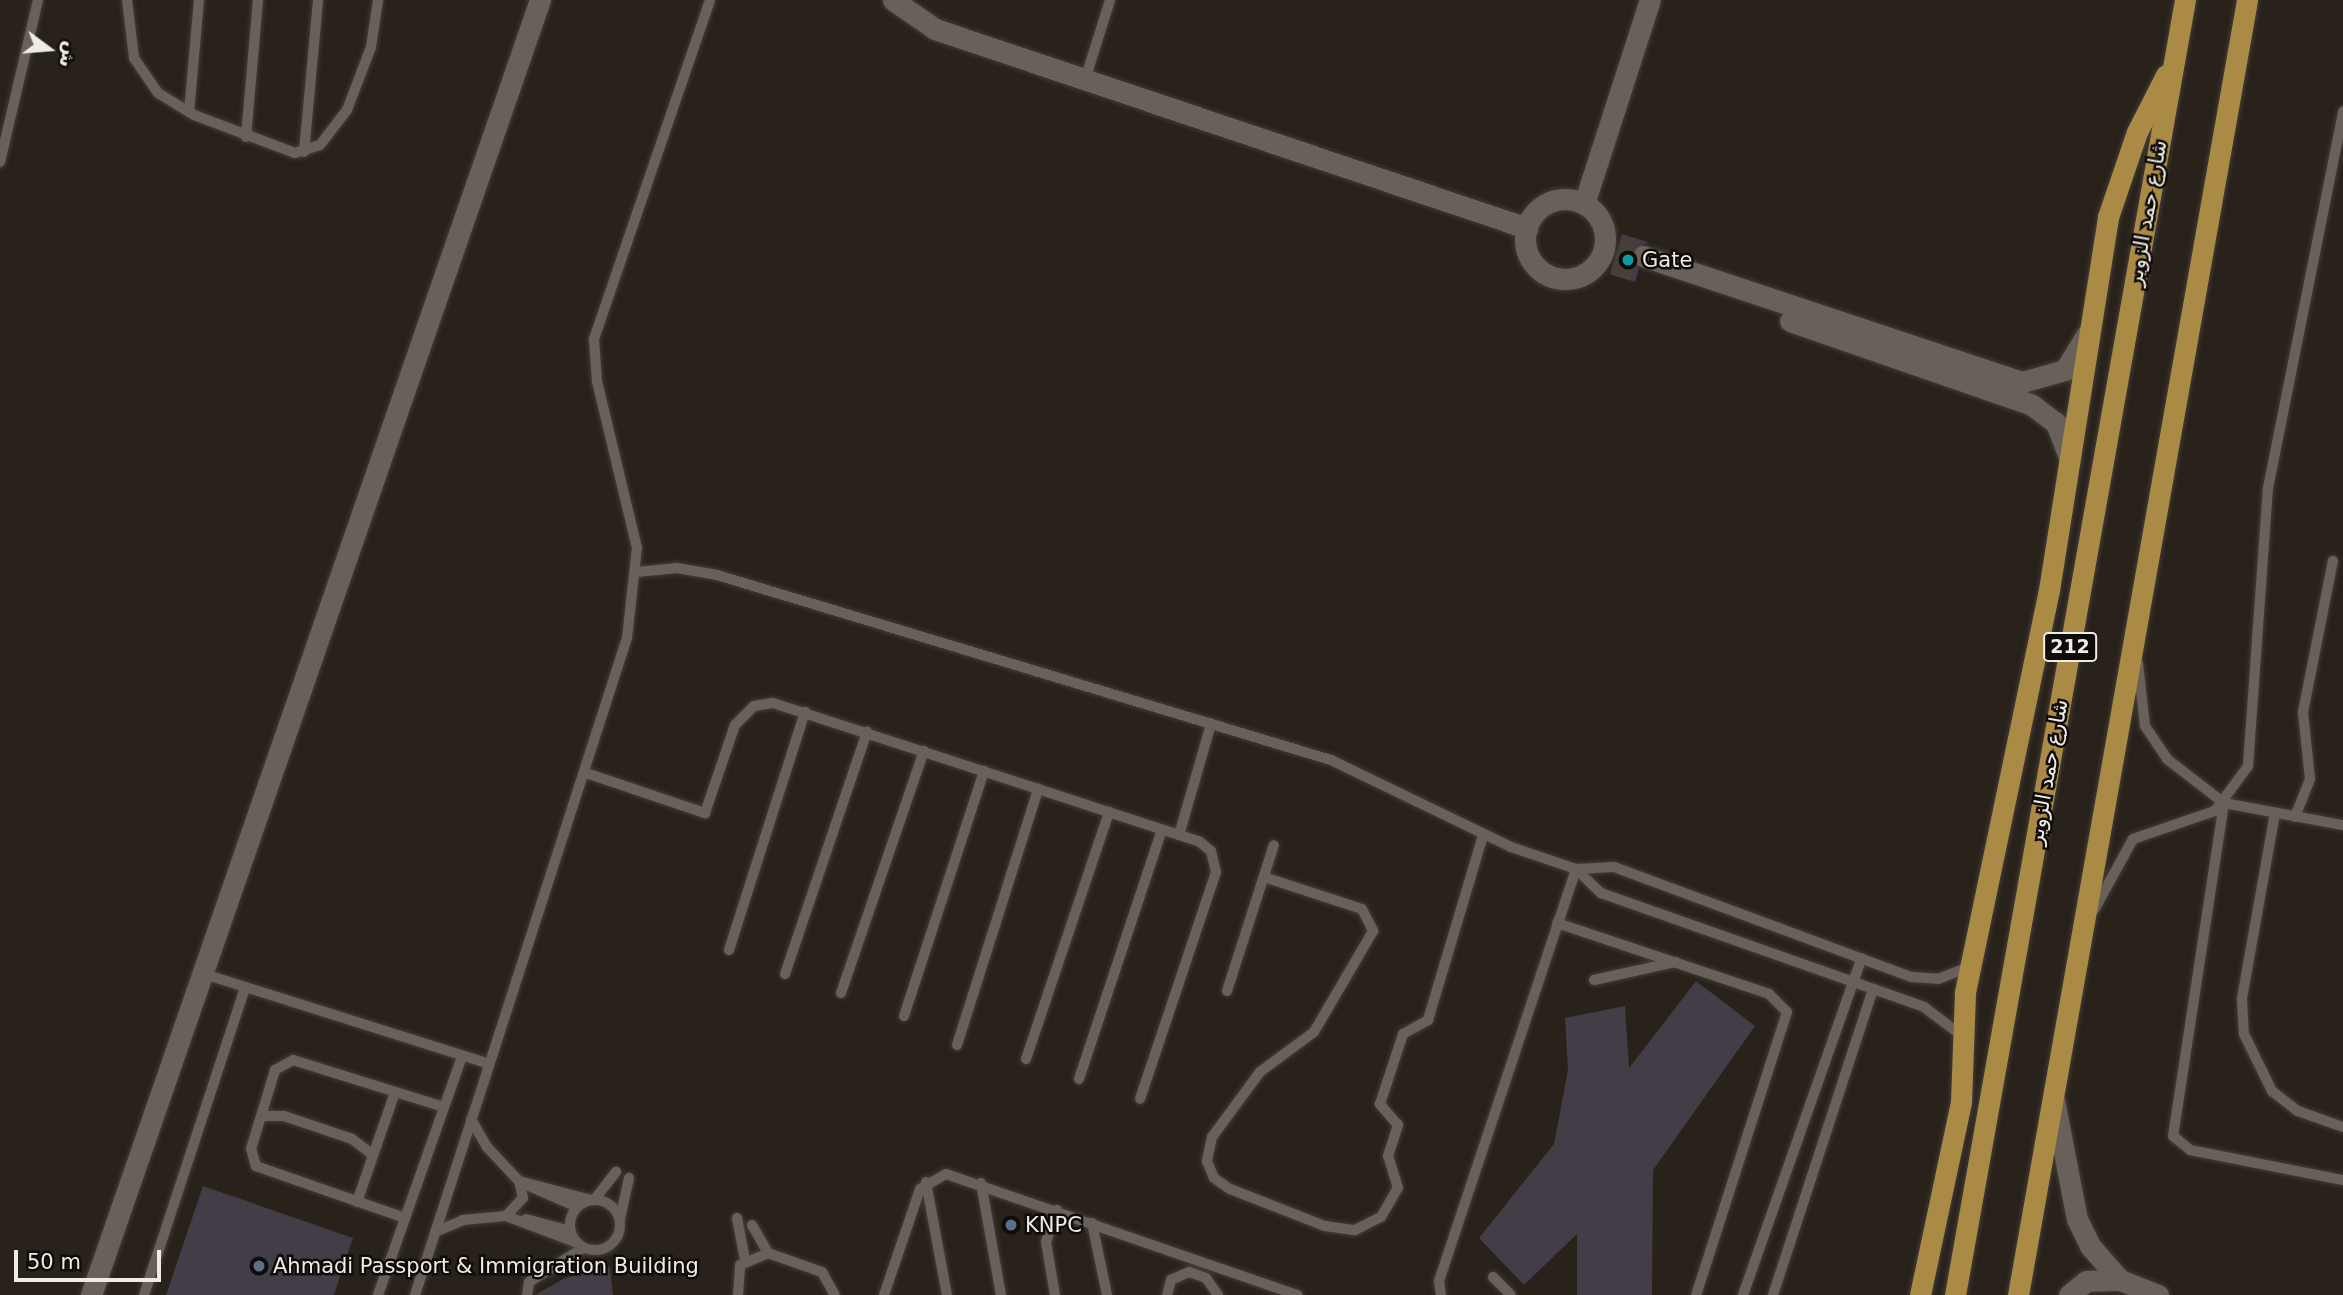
<!DOCTYPE html>
<meta charset="utf-8">
<style>
body{margin:0}
#map{position:relative;width:2343px;height:1295px;overflow:hidden;background:#28221b;font-family:"DejaVu Sans","Noto Sans Arabic",sans-serif}
div>[style]{position:absolute}
[style*='--x']{left:calc(var(--x)*1px);top:calc(var(--y)*1px);width:calc(var(--w)*1px);rotate:calc(var(--a)*1deg)}
.building>*{inset:0;background:#423d46}
.street-tunnel>*{height:21px;margin-top:-10.5px;transform-origin:0;background:repeating-linear-gradient(90deg,#464039 0 21px,transparent 0 31px)}
.roads{filter:drop-shadow(0 0 2px #423d37) drop-shadow(0 0 2px #423d37)}
.lane>*{height:10px;margin:-5px;padding:0 5px;transform-origin:5px;border-radius:5px;background:#696159}
.lane>.ring{margin:-5px;padding:0;box-sizing:content-box;background:none;border:10px solid #696159;border-radius:50%}
.street>*{height:21px;margin:-10.5px;padding:0 10.5px;transform-origin:10.5px;border-radius:10.5px;background:#696159}
.street>.ring{margin:-10.5px;padding:0;box-sizing:content-box;background:none;border:21px solid #696159;border-radius:50%}
.secondary>*{height:21px;margin:-10.5px;padding:0 10.5px;transform-origin:10.5px;border-radius:10.5px;background:#696159}
.primary>*{height:21px;margin:-10.5px;padding:0 10.5px;transform-origin:10.5px;border-radius:10.5px;background:#aa8a45}
.dots>*{width:19px;height:19px;translate:-50% -50%;box-sizing:border-box;border:4px solid #0f0c09;border-radius:50%}
span{translate:-50% -50%;white-space:nowrap;text-align:center;line-height:1.15;-webkit-text-stroke:5px #0f0c09;paint-order:stroke}
.shield-label span{padding:2px 5px;background:#0f0c09;border:2px solid;border-radius:5px;-webkit-text-stroke-width:0}
.shield-label{font-size:19px;color:#efebe6;font-weight:700}
.street-label{font-size:21px;color:#efebe6}
.poi-label{font-size:21px;color:#efebe6}
.left{translate:0 -50%;text-align:left}
.north{position:absolute;left:14px;top:14px;width:70px;height:70px;-webkit-text-stroke:5px #0f0c09;paint-order:stroke;rotate:106deg;font-size:19px;font-weight:700;line-height:28px;text-align:center;color:#efebe6}
.north::after{content:'';display:block;margin:auto;width:24px;height:32px;background:#efebe6;clip-path:polygon(50% 0,100% 100%,50% 72%,0 100%)}
.scale{position:absolute;left:14px;top:1250px;width:147px;height:32px;box-sizing:border-box;border:4px solid #efebe6;border-top:0;padding-left:9px;font-size:21px;line-height:24px;white-space:nowrap;color:#efebe6;-webkit-text-stroke:5px #0f0c09;paint-order:stroke}
</style>
<div id="map">
<div class="building">
<i style="clip-path:polygon(1622px 234px,1648px 242px,1630px 253px,1639px 269px,1635px 282px,1610px 274px)"></i>
<i style="clip-path:polygon(1696px 981px,1755px 1026px,1653px 1170px,1652px 1295px,1577px 1295px,1577px 1234px,1524px 1285px,1479px 1238px,1554px 1144px,1568px 1070px,1565px 1018px,1625px 1006px,1629px 1068px)"></i>
<i style="clip-path:polygon(203px 1186px,353px 1238px,334px 1295px,166px 1295px)"></i>
<i style="clip-path:polygon(610px 1267px,613px 1295px,535px 1295px,565px 1278px)"></i>
</div>
<div class="street-tunnel">
<i style="--x:1619;--y:246;--w:26;--a:23"></i>
<i style="--x:1613;--y:264;--w:26;--a:16"></i>
</div>
<div class="roads">
<div class="lane">
<i style="--x:127;--y:0;--w:58;--a:83.1"></i>
<i style="--x:134;--y:58;--w:42;--a:55.6"></i>
<i style="--x:158;--y:93;--w:42;--a:31.4"></i>
<i style="--x:194;--y:115;--w:108;--a:20.6"></i>
<i style="--x:295;--y:153;--w:26;--a:-18"></i>
<i style="--x:320;--y:145;--w:44;--a:-52.4"></i>
<i style="--x:347;--y:110;--w:67;--a:-69.1"></i>
<i style="--x:371;--y:47;--w:48;--a:-81.5"></i>
<i style="--x:1085;--y:80;--w:84;--a:-72.6"></i>
<i style="--x:189;--y:112;--w:112;--a:-84.9"></i>
<i style="--x:246;--y:137;--w:138;--a:-85"></i>
<i style="--x:304;--y:152;--w:153;--a:-84.7"></i>
<i style="--x:0;--y:162;--w:166;--a:-76.8"></i>
<i style="--x:637;--y:572;--w:40;--a:-5.7"></i>
<i style="--x:677;--y:568;--w:41;--a:9.9"></i>
<i style="--x:717;--y:575;--w:641;--a:16.77"></i>
<i style="--x:1331;--y:760;--w:200;--a:25.8"></i>
<i style="--x:1511;--y:847;--w:69;--a:18.7"></i>
<i style="--x:1576;--y:869;--w:38;--a:-3"></i>
<i style="--x:1614;--y:867;--w:318;--a:20.3"></i>
<i style="--x:1912;--y:977;--w:26;--a:4"></i>
<i style="--x:1938;--y:979;--w:33;--a:-21"></i>
<i style="--x:2138;--y:663;--w:63;--a:83.7"></i>
<i style="--x:2145;--y:726;--w:40;--a:56"></i>
<i style="--x:2167;--y:759;--w:72;--a:37.7"></i>
<i style="--x:2224;--y:803;--w:121;--a:10.5"></i>
<i style="--x:586;--y:773;--w:126;--a:18.6"></i>
<i style="--x:705;--y:813;--w:93;--a:-71.2"></i>
<i style="--x:735;--y:725;--w:27;--a:-45"></i>
<i style="--x:754;--y:706;--w:19;--a:-9"></i>
<i style="--x:773;--y:703;--w:449;--a:18"></i>
<i style="--x:1200;--y:842;--w:14;--a:39"></i>
<i style="--x:1211;--y:851;--w:22;--a:77"></i>
<i style="--x:1216;--y:872;--w:239;--a:108.5"></i>
<i style="--x:2224;--y:803;--w:337;--a:98.7"></i>
<i style="--x:2173;--y:1136;--w:22;--a:39"></i>
<i style="--x:2190;--y:1150;--w:156;--a:11.1"></i>
<i style="--x:2275;--y:813;--w:189;--a:100.1"></i>
<i style="--x:2242;--y:999;--w:35;--a:87"></i>
<i style="--x:2244;--y:1034;--w:64;--a:63.8"></i>
<i style="--x:2272;--y:1091;--w:33;--a:38"></i>
<i style="--x:2298;--y:1111;--w:48;--a:19.6"></i>
<i style="--x:2295;--y:817;--w:41;--a:-68.5"></i>
<i style="--x:2310;--y:779;--w:67;--a:-96"></i>
<i style="--x:2303;--y:712;--w:154;--a:-78.8"></i>
<i style="--x:1179;--y:835;--w:116;--a:-73.9"></i>
<i style="--x:1576;--y:869;--w:35;--a:44"></i>
<i style="--x:1601;--y:893;--w:343;--a:19.4"></i>
<i style="--x:1924;--y:1007;--w:48;--a:37.3"></i>
<i style="--x:1264;--y:877;--w:103;--a:18.1"></i>
<i style="--x:1362;--y:909;--w:25;--a:63"></i>
<i style="--x:1373;--y:931;--w:117;--a:120.3"></i>
<i style="--x:1314;--y:1032;--w:67;--a:143.5"></i>
<i style="--x:1260;--y:1072;--w:81;--a:126.4"></i>
<i style="--x:1212;--y:1137;--w:25;--a:102"></i>
<i style="--x:1207;--y:1161;--w:18;--a:68"></i>
<i style="--x:1214;--y:1178;--w:19;--a:35"></i>
<i style="--x:1230;--y:1189;--w:102;--a:21.3"></i>
<i style="--x:1325;--y:1226;--w:30;--a:8"></i>
<i style="--x:1355;--y:1230;--w:29;--a:-27"></i>
<i style="--x:1381;--y:1217;--w:34;--a:-60"></i>
<i style="--x:1398;--y:1188;--w:34;--a:-107"></i>
<i style="--x:1388;--y:1156;--w:33;--a:-72"></i>
<i style="--x:1398;--y:1125;--w:28;--a:-131"></i>
<i style="--x:1380;--y:1104;--w:74;--a:-71.8"></i>
<i style="--x:1403;--y:1034;--w:29;--a:-29"></i>
<i style="--x:1428;--y:1020;--w:193;--a:-73.4"></i>
<i style="--x:2094;--y:910;--w:81;--a:-61.2"></i>
<i style="--x:2133;--y:839;--w:87;--a:-18.9"></i>
<i style="--x:2215;--y:811;--w:56;--a:-53.7"></i>
<i style="--x:2248;--y:766;--w:279;--a:-85.9"></i>
<i style="--x:2268;--y:488;--w:384;--a:-78.7"></i>
<i style="--x:1557;--y:923;--w:224;--a:18.5"></i>
<i style="--x:1769;--y:994;--w:25;--a:45"></i>
<i style="--x:1787;--y:1012;--w:297;--a:107.8"></i>
<i style="--x:729;--y:950;--w:250;--a:-72.3"></i>
<i style="--x:201;--y:973;--w:302;--a:17.5"></i>
<i style="--x:785;--y:974;--w:256;--a:-71.3"></i>
<i style="--x:1594;--y:980;--w:84;--a:-12.4"></i>
<i style="--x:1227;--y:991;--w:153;--a:-72.2"></i>
<i style="--x:841;--y:993;--w:256;--a:-71.1"></i>
<i style="--x:904;--y:1016;--w:258;--a:-71.9"></i>
<i style="--x:957;--y:1045;--w:269;--a:-72.4"></i>
<i style="--x:1026;--y:1059;--w:261;--a:-71.4"></i>
<i style="--x:1079;--y:1079;--w:262;--a:-71.6"></i>
<i style="--x:261;--y:1116;--w:23;--a:0"></i>
<i style="--x:284;--y:1116;--w:72;--a:18.7"></i>
<i style="--x:352;--y:1139;--w:26;--a:37"></i>
<i style="--x:519;--y:1181;--w:74;--a:14.8"></i>
<i style="--x:926;--y:1182;--w:115;--a:79.5"></i>
<i style="--x:522;--y:1183;--w:60;--a:23.6"></i>
<i style="--x:981;--y:1183;--w:114;--a:79.9"></i>
<i class="ring" style="left:570px;top:1200px;width:40px;height:40px"></i>
<i style="--x:594;--y:1200;--w:36;--a:-52"></i>
<i style="--x:357;--y:1202;--w:116;--a:-70.9"></i>
<i style="--x:506;--y:1216;--w:74;--a:20.6"></i>
<i style="--x:405;--y:1218;--w:158;--a:-160.8"></i>
<i style="--x:256;--y:1166;--w:18;--a:-106"></i>
<i style="--x:251;--y:1149;--w:83;--a:-73.1"></i>
<i style="--x:275;--y:1070;--w:21;--a:-29"></i>
<i style="--x:293;--y:1060;--w:158;--a:17.3"></i>
<i style="--x:737;--y:1218;--w:43;--a:79.2"></i>
<i style="--x:526;--y:1219;--w:46;--a:15.3"></i>
<i style="--x:620;--y:1219;--w:42;--a:-77.6"></i>
<i style="--x:1092;--y:1223;--w:74;--a:78.2"></i>
<i style="--x:752;--y:1225;--w:32;--a:60"></i>
<i style="--x:435;--y:1232;--w:30;--a:-23"></i>
<i style="--x:463;--y:1220;--w:43;--a:-5.3"></i>
<i style="--x:506;--y:1216;--w:25;--a:-47"></i>
<i style="--x:523;--y:1198;--w:17;--a:-103"></i>
<i style="--x:519;--y:1181;--w:47;--a:-133.3"></i>
<i style="--x:487;--y:1147;--w:32;--a:-120"></i>
<i style="--x:1493;--y:1277;--w:25;--a:45"></i>
<i style="--x:144;--y:1295;--w:324;--a:-71.8"></i>
<i style="--x:378;--y:1295;--w:253;--a:-70.6"></i>
<i style="--x:415;--y:1295;--w:690;--a:-72.12"></i>
<i style="--x:627;--y:638;--w:91;--a:-83.7"></i>
<i style="--x:637;--y:548;--w:171;--a:-103.5"></i>
<i style="--x:597;--y:382;--w:43;--a:-94"></i>
<i style="--x:594;--y:339;--w:358;--a:-71.1"></i>
<i style="--x:527;--y:1295;--w:13;--a:-81"></i>
<i style="--x:529;--y:1282;--w:64;--a:-32.2"></i>
<i style="--x:738;--y:1295;--w:30;--a:-86"></i>
<i style="--x:740;--y:1265;--w:30;--a:-23"></i>
<i style="--x:768;--y:1253;--w:57;--a:19.4"></i>
<i style="--x:822;--y:1272;--w:26;--a:61"></i>
<i style="--x:884;--y:1295;--w:112;--a:-71.2"></i>
<i style="--x:920;--y:1189;--w:30;--a:-30"></i>
<i style="--x:946;--y:1174;--w:372;--a:19"></i>
<i style="--x:1055;--y:1295;--w:54;--a:-99.6"></i>
<i style="--x:1046;--y:1242;--w:34;--a:-71"></i>
<i style="--x:1167;--y:1295;--w:16;--a:-75"></i>
<i style="--x:1171;--y:1280;--w:20;--a:-24"></i>
<i style="--x:1189;--y:1272;--w:18;--a:19"></i>
<i style="--x:1206;--y:1278;--w:21;--a:55"></i>
<i style="--x:1441;--y:1295;--w:14;--a:-98"></i>
<i style="--x:1439;--y:1281;--w:434;--a:-71.6"></i>
<i style="--x:1743;--y:1295;--w:357;--a:-70.6"></i>
<i style="--x:1773;--y:1295;--w:322;--a:-71.9"></i>
</div>
<div class="street">
<i style="--x:893;--y:0;--w:51;--a:34.6"></i>
<i style="--x:935;--y:29;--w:625;--a:18.58"></i>
<i class="ring" style="left:1525px;top:199px;width:59px;height:59px"></i>
<i style="--x:1584;--y:204;--w:214;--a:-72.1"></i>
<i style="--x:1643;--y:256;--w:399;--a:18.4"></i>
<i style="--x:2022;--y:382;--w:45;--a:-15.6"></i>
<i style="--x:2065;--y:370;--w:42;--a:-58.6"></i>
<i style="--x:1790;--y:321;--w:256;--a:19.1"></i>
<i style="--x:2032;--y:405;--w:30;--a:37"></i>
<i style="--x:2056;--y:423;--w:39;--a:69"></i>
<i style="--x:91;--y:1295;--w:1371;--a:-70.88"></i>
</div>
<div class="secondary">
<i style="--x:2054;--y:1100;--w:121;--a:79.1"></i>
<i style="--x:2077;--y:1219;--w:30;--a:64"></i>
<i style="--x:2090;--y:1246;--w:45;--a:48.6"></i>
<i style="--x:2120;--y:1280;--w:41;--a:21.5"></i>
<i style="--x:2069;--y:1295;--w:22;--a:-39"></i>
<i style="--x:2086;--y:1281;--w:34;--a:-2"></i>
</div>
<div class="primary">
<i style="--x:1920;--y:1295;--w:197;--a:-78"></i>
<i style="--x:1961;--y:1102;--w:110;--a:-87.9"></i>
<i style="--x:1965;--y:992;--w:411;--a:-78.2"></i>
<i style="--x:2049;--y:590;--w:378;--a:-81"></i>
<i style="--x:2108;--y:217;--w:90;--a:-71.2"></i>
<i style="--x:2137;--y:132;--w:64;--a:-63"></i>
<i style="--x:1955;--y:1295;--w:1315;--a:-79.93"></i>
<i style="--x:2018;--y:1295;--w:1315;--a:-79.97"></i>
</div>
</div>
<div class="dots">
<i style="left:1628px;top:260px;background:#0f9aa8"></i>
<i style="left:1011px;top:1225px;background:#5c6f8a"></i>
<i style="left:259px;top:1266px;background:#5c6f8a"></i>
</div>
<div class="shield-label">
<span style="left:2070px;top:647px">212</span>
</div>
<div class="street-label">
<span style="left:2147px;top:213px;rotate:-80deg">شارع حمد الزوير</span>
<span style="left:2048px;top:772px;rotate:-80deg">شارع حمد الزوير</span>
</div>
<div class="poi-label">
<span class="left" style="left:1642px;top:260px">Gate</span>
<span class="left" style="left:1025px;top:1225px">KNPC</span>
<span class="left" style="left:273px;top:1266px">Ahmadi Passport &amp; Immigration Building</span>
</div>
<div class="north">ش</div>
<div class="scale">50 m</div>
</div>
